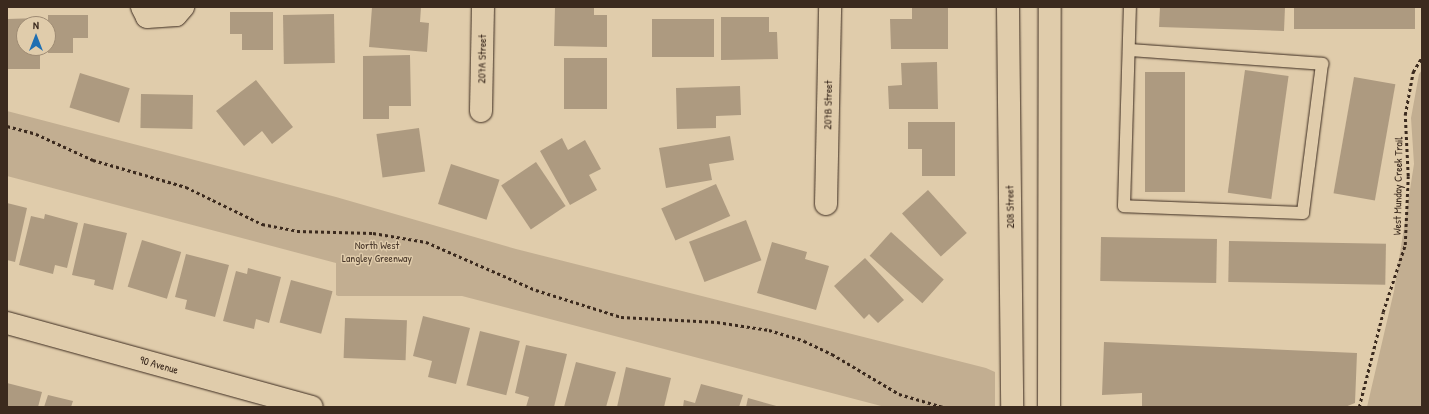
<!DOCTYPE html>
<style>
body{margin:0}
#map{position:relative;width:1429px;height:414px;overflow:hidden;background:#e0ccab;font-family:"Patrick Hand",sans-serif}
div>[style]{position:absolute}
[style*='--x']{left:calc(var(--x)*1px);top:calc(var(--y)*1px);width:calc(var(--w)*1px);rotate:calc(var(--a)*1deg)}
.green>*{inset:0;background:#c2ae91}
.building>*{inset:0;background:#ad9a80;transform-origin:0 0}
.path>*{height:2.5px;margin-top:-1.25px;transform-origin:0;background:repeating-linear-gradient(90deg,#3b2a1e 0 3px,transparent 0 6px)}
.roads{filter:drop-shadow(0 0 1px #3b2a1e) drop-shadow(0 0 1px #3b2a1e)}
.lane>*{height:12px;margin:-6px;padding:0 6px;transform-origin:6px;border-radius:6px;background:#e0ccab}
.street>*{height:22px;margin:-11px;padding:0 11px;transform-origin:11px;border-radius:11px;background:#e0ccab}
.secondary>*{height:22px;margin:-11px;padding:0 11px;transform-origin:11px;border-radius:11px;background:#e0ccab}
span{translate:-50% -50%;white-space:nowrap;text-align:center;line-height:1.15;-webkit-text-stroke:3px #e0ccab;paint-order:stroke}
.street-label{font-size:11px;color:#3b2a1e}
.park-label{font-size:11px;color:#48372a}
.frame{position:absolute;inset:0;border:8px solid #3b2a1e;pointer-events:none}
.north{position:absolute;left:16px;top:16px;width:40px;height:40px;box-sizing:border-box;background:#e0ccab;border:1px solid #9e8b73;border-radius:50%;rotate:0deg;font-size:11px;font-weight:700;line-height:16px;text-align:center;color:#3b2a1e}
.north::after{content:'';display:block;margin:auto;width:14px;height:18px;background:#1f6fb2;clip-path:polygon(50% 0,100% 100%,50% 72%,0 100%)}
</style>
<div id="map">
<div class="green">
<i style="clip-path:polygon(1422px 70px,1422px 407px,1367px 407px,1394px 291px,1414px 164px,1411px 118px,1419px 74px)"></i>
<i style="clip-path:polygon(7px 111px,336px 197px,516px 249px,986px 368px,995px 372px,995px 407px,885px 407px,462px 296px,338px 296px,336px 295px,336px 263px,7px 176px)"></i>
</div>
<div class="building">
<i style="clip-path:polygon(372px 7px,421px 7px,420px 22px,429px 23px,427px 52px,369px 47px)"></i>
<i style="clip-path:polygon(555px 7px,594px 7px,594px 15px,607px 15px,607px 47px,554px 46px)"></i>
<i style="clip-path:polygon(912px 7px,948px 7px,948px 49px,891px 49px,890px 19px,912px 19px)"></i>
<i style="clip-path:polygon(1160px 7px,1285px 7px,1284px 31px,1159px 27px)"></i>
<i style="left:1294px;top:7px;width:121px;height:22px"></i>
<i style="clip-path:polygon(230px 12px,273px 12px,273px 50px,242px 50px,242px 34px,230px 34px)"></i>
<i style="left:334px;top:14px;width:49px;height:51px;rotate:89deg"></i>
<i style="clip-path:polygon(48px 15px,88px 15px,88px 38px,73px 38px,73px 53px,48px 53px)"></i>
<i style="clip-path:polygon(721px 17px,769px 17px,769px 32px,777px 32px,778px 59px,721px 60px)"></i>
<i style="clip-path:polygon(39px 18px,39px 24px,24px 24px,24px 48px,40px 48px,40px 69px,7px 69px,7px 19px)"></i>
<i style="left:714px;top:19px;width:38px;height:62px;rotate:90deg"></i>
<i style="clip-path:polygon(410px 55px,411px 106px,389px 106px,389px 119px,363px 119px,363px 56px)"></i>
<i style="left:564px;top:58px;width:43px;height:51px"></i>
<i style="clip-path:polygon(937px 62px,938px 109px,889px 109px,888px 86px,902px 85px,901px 63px)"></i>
<i style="left:1245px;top:70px;width:44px;height:124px;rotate:8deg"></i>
<i style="left:1145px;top:72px;width:40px;height:120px"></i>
<i style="left:80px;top:73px;width:52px;height:36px;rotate:17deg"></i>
<i style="left:1354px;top:77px;width:42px;height:118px;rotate:10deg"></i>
<i style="clip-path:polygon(256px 80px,293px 127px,272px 144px,262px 131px,244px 146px,216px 111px)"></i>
<i style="clip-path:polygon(740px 86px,741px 115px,716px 116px,716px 128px,677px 129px,676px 88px)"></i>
<i style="left:141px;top:94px;width:52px;height:34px;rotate:1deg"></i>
<i style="clip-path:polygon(908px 122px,955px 122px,955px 176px,922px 176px,922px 149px,908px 149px)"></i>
<i style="left:419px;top:128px;width:44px;height:43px;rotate:82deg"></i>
<i style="clip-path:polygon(730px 136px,734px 160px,709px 164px,712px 180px,666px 188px,659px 148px)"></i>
<i style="clip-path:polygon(562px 138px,568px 150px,585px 140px,601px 169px,589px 175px,597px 190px,570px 205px,540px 151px)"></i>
<i style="left:536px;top:162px;width:53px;height:42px;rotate:56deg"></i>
<i style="left:451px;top:164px;width:51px;height:42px;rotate:18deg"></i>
<i style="left:716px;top:184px;width:35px;height:60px;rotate:66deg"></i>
<i style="left:928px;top:190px;width:58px;height:35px;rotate:48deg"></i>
<i style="clip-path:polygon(7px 203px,27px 208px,15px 262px,7px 260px)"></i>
<i style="clip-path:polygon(45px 214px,78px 223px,67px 268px,55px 265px,53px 274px,19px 265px,31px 216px,44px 219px)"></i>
<i style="left:746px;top:220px;width:43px;height:61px;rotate:69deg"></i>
<i style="clip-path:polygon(84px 223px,127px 233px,113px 290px,94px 285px,95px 280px,72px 275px)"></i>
<i style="left:891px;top:232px;width:71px;height:32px;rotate:42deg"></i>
<i style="left:1101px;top:237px;width:116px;height:44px;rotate:1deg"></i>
<i style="left:142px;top:240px;width:41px;height:49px;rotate:17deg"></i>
<i style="left:1229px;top:241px;width:157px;height:41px;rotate:1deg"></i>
<i style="clip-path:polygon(772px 242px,807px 252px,805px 259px,829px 266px,816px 310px,757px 293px)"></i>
<i style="clip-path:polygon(186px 254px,229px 265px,215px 317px,185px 309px,187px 300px,175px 297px)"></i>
<i style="clip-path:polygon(865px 258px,904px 300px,878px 323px,869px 314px,864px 319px,834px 286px)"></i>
<i style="clip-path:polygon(248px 268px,281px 277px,269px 323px,256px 319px,254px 329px,223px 321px,236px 271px,247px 274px)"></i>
<i style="left:291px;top:280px;width:43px;height:44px;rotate:15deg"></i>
<i style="clip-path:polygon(423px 316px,470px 328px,456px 384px,428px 377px,432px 361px,413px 356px)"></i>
<i style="left:345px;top:318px;width:62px;height:40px;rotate:2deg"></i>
<i style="left:480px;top:331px;width:41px;height:56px;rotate:14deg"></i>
<i style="clip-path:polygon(1104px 342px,1357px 353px,1355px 403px,1345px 407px,1142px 406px,1142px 393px,1102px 395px)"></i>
<i style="clip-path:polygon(526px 345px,567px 354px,554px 407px,526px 407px,529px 397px,515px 393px)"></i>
<i style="clip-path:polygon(576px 362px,616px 372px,606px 407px,564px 407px)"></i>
<i style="clip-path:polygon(626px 367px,671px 378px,664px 407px,617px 407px)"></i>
<i style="clip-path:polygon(7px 383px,42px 392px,38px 407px,7px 407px)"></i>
<i style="clip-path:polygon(701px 384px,743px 395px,739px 407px,683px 407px,684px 400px,695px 403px)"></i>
<i style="clip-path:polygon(48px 395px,73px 401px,71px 407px,44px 407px)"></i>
<i style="clip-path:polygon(748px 398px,780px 407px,746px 407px)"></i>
</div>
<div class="path">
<i style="--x:7;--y:126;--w:30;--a:15"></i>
<i style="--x:36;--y:134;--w:63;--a:24.5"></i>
<i style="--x:93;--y:160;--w:97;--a:16.2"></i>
<i style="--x:186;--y:187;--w:85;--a:26"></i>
<i style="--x:262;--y:224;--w:36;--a:11"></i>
<i style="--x:297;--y:231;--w:76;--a:1.5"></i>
<i style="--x:373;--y:233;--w:54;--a:9.6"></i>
<i style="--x:426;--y:242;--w:120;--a:23.6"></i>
<i style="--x:536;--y:290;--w:89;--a:17.6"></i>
<i style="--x:621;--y:317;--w:96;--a:3"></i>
<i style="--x:717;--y:322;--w:53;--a:8.7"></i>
<i style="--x:769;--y:330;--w:37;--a:17"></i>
<i style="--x:804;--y:341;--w:31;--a:25"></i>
<i style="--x:832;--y:354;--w:78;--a:30.8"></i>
<i style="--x:899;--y:394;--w:46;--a:16.5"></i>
<i style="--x:1359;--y:407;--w:98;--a:-75.8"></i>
<i style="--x:1383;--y:312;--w:71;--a:-71.8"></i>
<i style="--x:1405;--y:245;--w:69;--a:-87.5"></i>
<i style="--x:1408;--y:176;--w:61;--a:-92.8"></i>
<i style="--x:1405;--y:115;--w:44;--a:-79.5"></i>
<i style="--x:1413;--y:72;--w:17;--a:-59"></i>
</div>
<div class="roads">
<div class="lane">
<i style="--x:1129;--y:50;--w:194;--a:4.1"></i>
<i style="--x:1322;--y:64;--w:150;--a:97.3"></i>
<i style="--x:1303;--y:213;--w:179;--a:-177.8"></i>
<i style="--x:1124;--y:206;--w:199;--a:-88.3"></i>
</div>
<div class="street">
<i style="--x:142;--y:7;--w:11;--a:63"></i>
<i style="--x:147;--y:17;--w:29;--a:-4"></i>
<i style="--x:176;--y:15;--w:11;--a:-49"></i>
<i style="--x:481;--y:111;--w:104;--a:-88.9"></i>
<i style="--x:826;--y:204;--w:197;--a:-88.8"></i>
<i style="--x:7;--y:323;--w:316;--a:15.4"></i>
</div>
<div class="secondary">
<i style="--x:1008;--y:7;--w:400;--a:89.4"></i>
<i style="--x:1049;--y:407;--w:400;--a:-89.9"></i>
</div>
</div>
<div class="street-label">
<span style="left:482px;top:59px;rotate:-89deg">207A Street</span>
<span style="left:828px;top:105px;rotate:-89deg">207B Street</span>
<span style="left:1398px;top:186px;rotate:-89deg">West Munday Creek Trail</span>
<span style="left:1010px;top:207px;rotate:-91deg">208 Street</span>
<span style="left:159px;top:365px;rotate:16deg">90 Avenue</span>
</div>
<div class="park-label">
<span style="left:377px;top:252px">North West<br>Langley Greenway</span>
</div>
<div class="frame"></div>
<div class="north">N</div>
</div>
